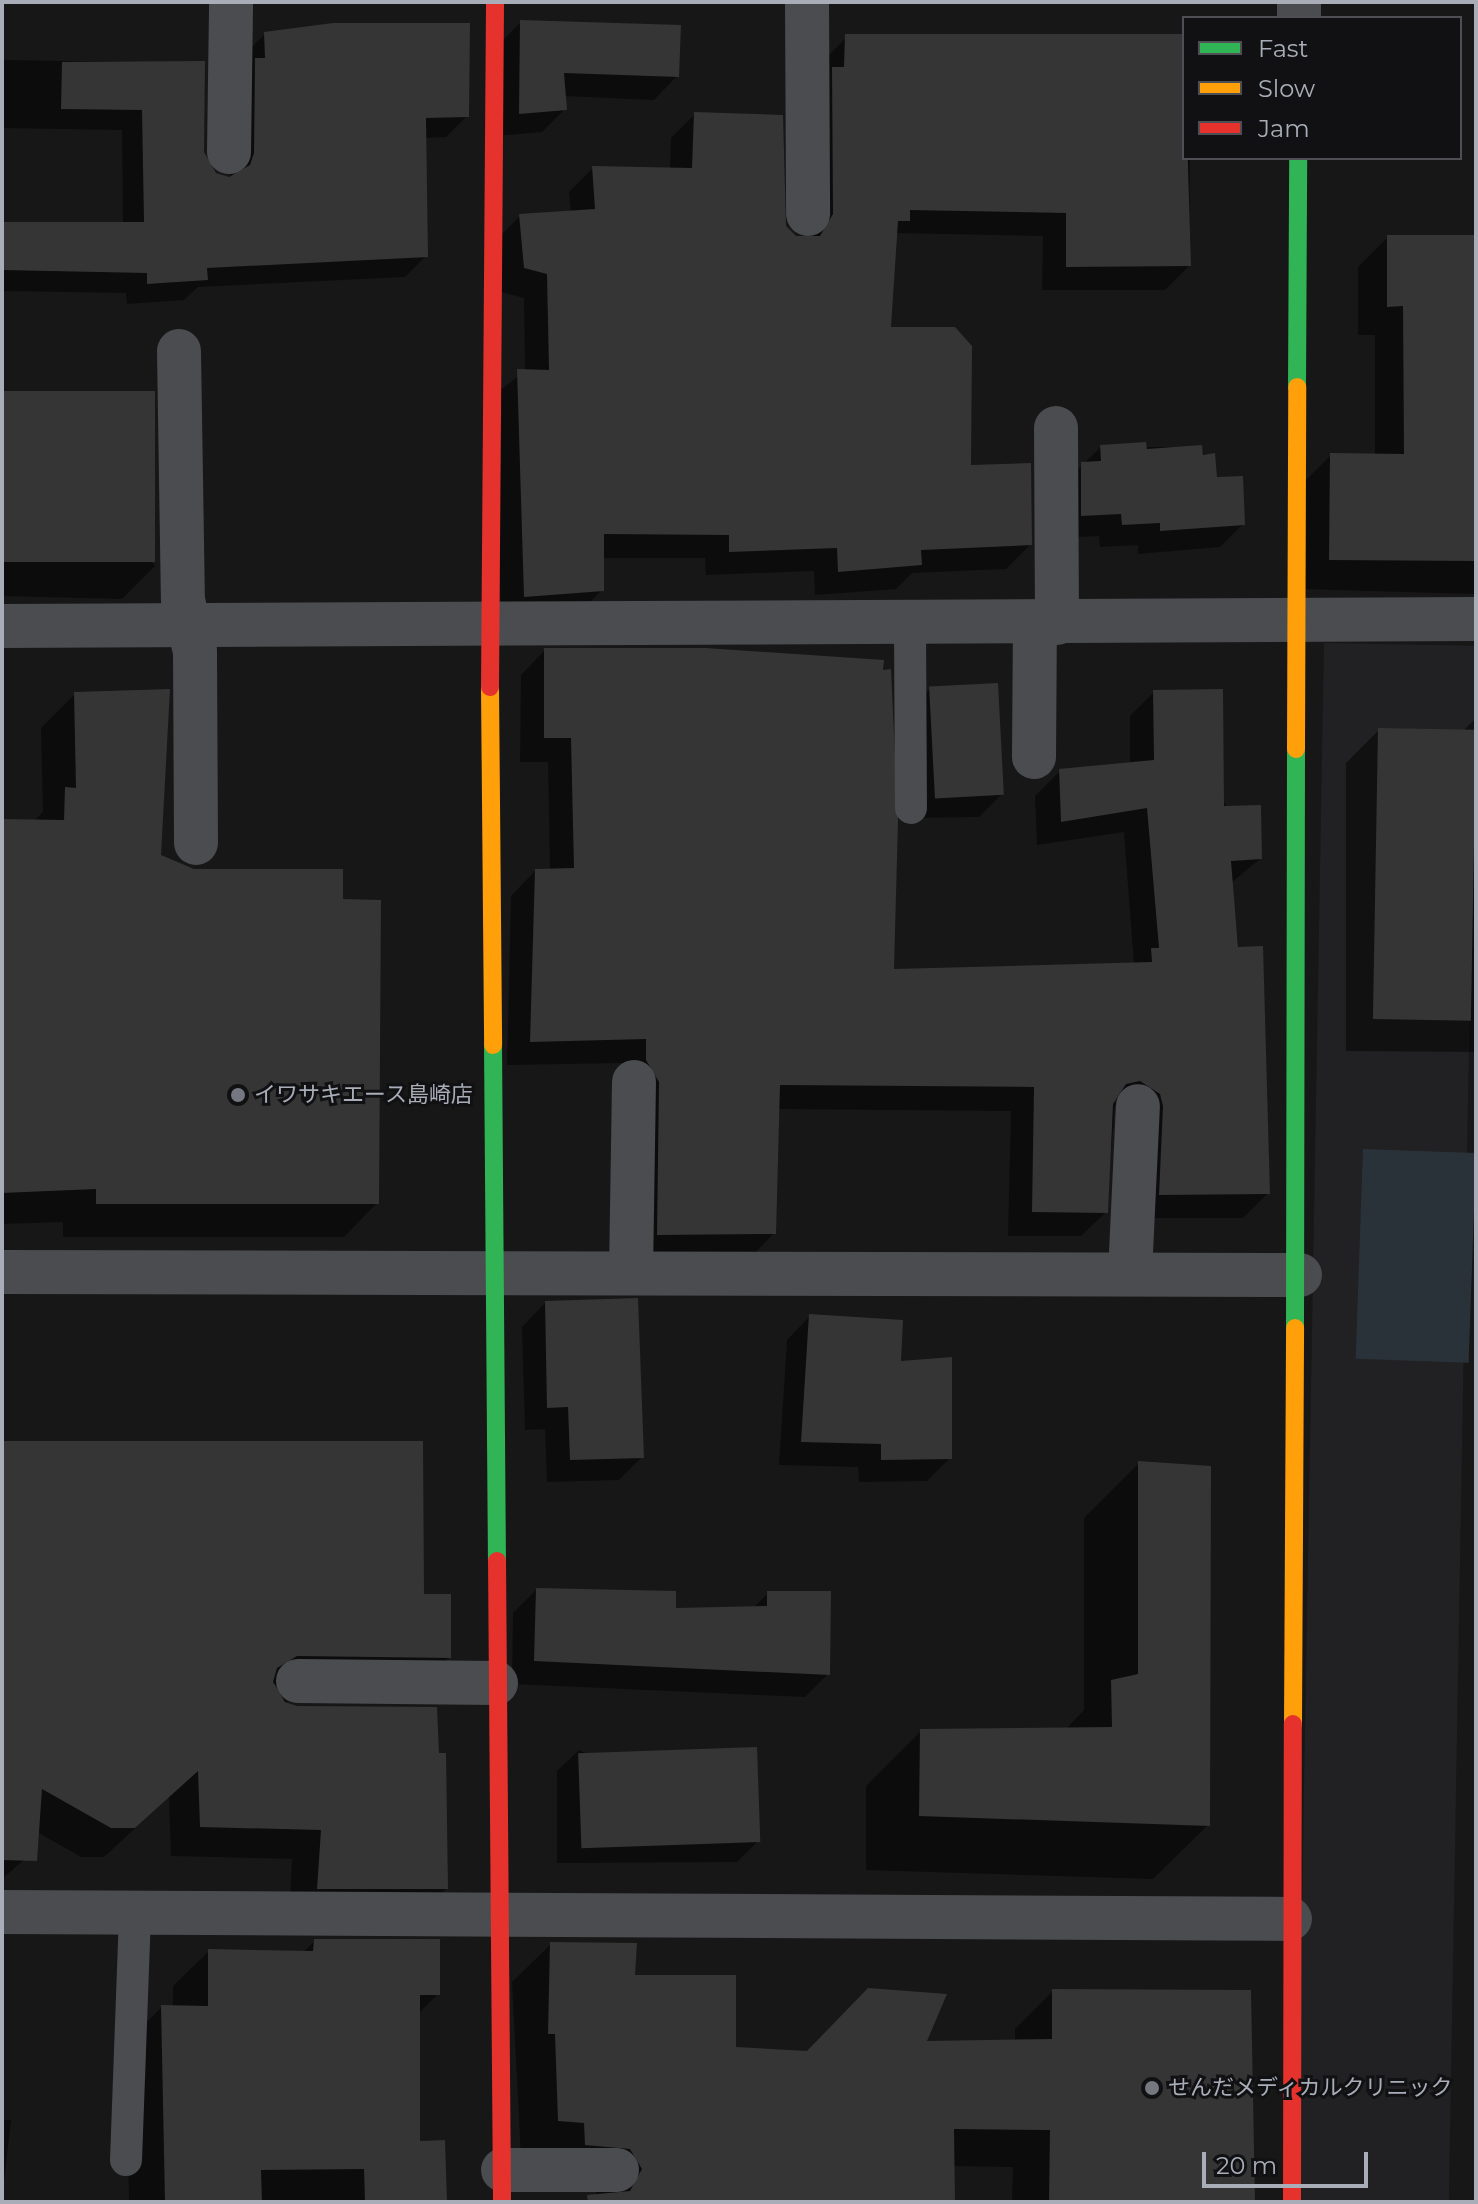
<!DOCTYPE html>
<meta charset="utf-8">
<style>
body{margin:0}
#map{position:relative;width:1478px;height:2204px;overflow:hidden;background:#171717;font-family:Montserrat,"Noto Sans JP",sans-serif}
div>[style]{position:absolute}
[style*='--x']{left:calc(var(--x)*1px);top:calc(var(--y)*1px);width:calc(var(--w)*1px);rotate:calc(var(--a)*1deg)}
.built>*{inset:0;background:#212123;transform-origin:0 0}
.water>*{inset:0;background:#2a3239;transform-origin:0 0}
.shadow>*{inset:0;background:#0007}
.building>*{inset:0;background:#353536;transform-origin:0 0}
.lane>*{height:32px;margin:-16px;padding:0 16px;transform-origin:16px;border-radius:16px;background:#4b4c50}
.street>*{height:44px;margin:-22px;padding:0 22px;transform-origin:22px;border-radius:22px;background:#4b4c50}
.fast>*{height:18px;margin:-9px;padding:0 9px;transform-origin:9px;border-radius:9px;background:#30b455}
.slow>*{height:18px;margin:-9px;padding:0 9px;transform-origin:9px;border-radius:9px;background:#ff9f0a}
.jam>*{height:18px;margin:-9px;padding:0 9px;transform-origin:9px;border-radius:9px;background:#e5322d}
.dots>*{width:22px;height:22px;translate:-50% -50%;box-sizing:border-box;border:4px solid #111113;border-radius:50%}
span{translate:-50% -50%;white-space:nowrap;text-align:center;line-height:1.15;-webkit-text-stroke:6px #111113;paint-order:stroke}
.poi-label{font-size:22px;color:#a8adb8}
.left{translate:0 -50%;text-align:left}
.frame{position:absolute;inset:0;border:4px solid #a8adb8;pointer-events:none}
.legend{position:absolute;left:1182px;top:16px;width:280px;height:144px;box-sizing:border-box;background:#111113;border:2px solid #4d4f55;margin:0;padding:10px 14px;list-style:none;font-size:24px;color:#a8adb8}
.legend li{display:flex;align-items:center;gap:16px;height:40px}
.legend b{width:40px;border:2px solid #4d4f55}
.scale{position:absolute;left:1202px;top:2152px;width:166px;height:36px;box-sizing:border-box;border:4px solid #a8adb8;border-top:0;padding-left:10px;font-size:24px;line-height:28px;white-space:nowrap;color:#a8adb8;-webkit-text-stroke:6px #111113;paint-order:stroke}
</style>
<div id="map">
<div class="built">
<i style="left:1324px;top:643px;width:152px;height:1559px;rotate:1deg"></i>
</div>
<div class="water">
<i style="left:1363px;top:1149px;width:113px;height:210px;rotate:2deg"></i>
</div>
<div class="shadow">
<i style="clip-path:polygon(521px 22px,677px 76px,654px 100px,564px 96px,565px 109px,542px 132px,497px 136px,498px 45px)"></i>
<i style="clip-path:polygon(265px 34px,467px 116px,446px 137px,425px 138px,426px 256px,405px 277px,198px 287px,184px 300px,127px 304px,126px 293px,2px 291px,2px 225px,123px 224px,122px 130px,2px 128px,2px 60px,203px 63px,202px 153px,214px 175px,230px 179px,235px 81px,244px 55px)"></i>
<i style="clip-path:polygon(846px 38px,1190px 158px,1189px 266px,1165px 290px,1042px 290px,1043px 236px,895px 233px,888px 329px,969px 467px,1030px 545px,1006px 569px,912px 573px,896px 589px,815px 595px,814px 571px,706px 575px,705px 558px,602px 558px,602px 590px,578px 614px,501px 620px,494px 395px,525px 371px,524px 298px,501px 292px,496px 240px,520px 216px,571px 213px,569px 192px,593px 168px,670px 170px,671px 138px,695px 114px,784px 227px,796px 238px,810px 238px,809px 93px,822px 62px)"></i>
<i style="clip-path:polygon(1388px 237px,1476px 237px,1476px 594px,1301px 589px,1301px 485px,1331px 455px,1375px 456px,1375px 335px,1358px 335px,1358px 267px)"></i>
<i style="clip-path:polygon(2px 393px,155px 566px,122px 599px,2px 596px)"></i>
<i style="clip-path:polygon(1101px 447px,1200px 447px,1243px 524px,1220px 547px,1138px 554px,1138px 545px,1100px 547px,1099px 536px,1059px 538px,1059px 487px)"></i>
<i style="clip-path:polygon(545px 650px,892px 971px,1134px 965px,1124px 832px,1037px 845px,1035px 796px,1060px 771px,1130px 764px,1130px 716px,1154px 692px,1260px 859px,1231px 883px,1268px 1193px,1243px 1218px,1135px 1218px,1136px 1118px,1115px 1105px,1106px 1212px,1081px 1236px,1008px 1236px,1011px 1111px,778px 1109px,774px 1233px,750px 1258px,633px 1258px,622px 1063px,507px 1065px,511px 896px,535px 871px,550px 871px,548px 762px,520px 762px,521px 675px)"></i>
<i style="clip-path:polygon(930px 689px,1002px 794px,979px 817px,908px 818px,907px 712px)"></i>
<i style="clip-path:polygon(75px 694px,159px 856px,193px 871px,341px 901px,377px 1203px,344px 1237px,63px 1237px,63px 1222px,2px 1224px,2px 821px,34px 821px,43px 812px,41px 728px)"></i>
<i style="clip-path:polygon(1474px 720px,1476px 1052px,1346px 1051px,1346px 763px,1379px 730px,1463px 731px)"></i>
<i style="clip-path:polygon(545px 1303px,642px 1457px,619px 1480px,547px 1482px,545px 1429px,525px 1430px,522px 1327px)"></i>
<i style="clip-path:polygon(810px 1316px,899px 1363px,950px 1458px,927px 1481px,859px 1482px,858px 1467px,779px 1465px,787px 1340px)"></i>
<i style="clip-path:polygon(2px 1442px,422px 1596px,449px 1657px,420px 1686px,273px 1685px,446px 1889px,416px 1918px,289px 1917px,292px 1859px,171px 1856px,169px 1797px,104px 1857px,81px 1857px,37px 1832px,36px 1849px,2px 1879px)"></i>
<i style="clip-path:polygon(1139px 1463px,1208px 1825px,1153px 1879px,866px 1870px,866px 1786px,921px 1731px,1065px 1730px,1084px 1710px,1084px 1518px)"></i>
<i style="clip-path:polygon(536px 1590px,674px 1610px,753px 1608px,768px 1593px,828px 1674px,805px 1697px,512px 1684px,513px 1613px)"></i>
<i style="clip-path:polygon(579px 1750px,758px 1841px,737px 1862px,557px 1863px,557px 1771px)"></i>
<i style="clip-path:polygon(315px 1941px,438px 1994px,418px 2014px,418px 2143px,444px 2202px,129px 2202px,126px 2042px,162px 2007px,173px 2007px,173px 1986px,209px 1951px,302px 1953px)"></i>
<i style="clip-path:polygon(551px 1944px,632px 1977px,734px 2049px,806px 2053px,1015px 2041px,1015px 2029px,1053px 1991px,1253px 2202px,1012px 2202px,1013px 2167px,952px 2166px,953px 2202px,583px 2202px,598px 2196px,592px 2186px,521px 2158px,512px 1982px)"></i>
<i style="clip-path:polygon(2px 2120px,11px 2120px,2px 2199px)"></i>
</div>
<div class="building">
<i style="clip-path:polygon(520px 20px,681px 25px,679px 77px,564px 73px,567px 110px,519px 114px)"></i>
<i style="clip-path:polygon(333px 23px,470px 23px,469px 117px,426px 118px,428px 257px,207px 268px,208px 280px,147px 284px,147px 273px,2px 270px,2px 222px,144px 222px,142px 110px,61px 109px,62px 62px,205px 61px,204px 152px,216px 173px,229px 177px,250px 165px,254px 153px,255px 58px,265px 58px,264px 32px)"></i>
<i style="clip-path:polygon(845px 34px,1184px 34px,1191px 266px,1066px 267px,1066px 213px,910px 210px,910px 221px,898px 221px,891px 327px,955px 327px,972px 346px,971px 465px,1031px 463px,1032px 545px,921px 550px,922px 565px,838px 572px,837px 548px,729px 552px,729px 535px,604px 534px,604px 591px,524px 597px,517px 369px,549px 370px,547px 274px,524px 268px,519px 214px,595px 209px,592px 166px,692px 168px,694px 112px,783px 115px,786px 226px,796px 236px,820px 236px,833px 214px,832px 67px,844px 67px)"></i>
<i style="clip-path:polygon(1387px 235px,1476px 235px,1476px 561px,1329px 560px,1330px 453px,1404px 454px,1403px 306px,1387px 307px)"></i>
<i style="left:2px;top:391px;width:153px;height:171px"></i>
<i style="clip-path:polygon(1146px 442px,1147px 449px,1202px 445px,1203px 455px,1215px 453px,1217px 477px,1243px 476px,1245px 525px,1160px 531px,1160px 523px,1122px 525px,1121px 514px,1081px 516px,1081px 462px,1101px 461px,1100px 445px)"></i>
<i style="clip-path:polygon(544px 648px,706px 648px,884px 660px,883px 670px,891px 669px,898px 821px,894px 969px,1152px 962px,1151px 948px,1159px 948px,1147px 808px,1061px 822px,1059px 769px,1154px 760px,1153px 690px,1223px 689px,1224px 806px,1261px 805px,1262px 859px,1231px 861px,1238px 947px,1263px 946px,1270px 1194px,1159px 1195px,1163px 1106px,1160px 1094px,1140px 1081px,1126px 1084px,1113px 1104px,1108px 1213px,1032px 1212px,1034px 1087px,780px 1085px,776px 1234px,657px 1235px,659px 1082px,646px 1060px,646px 1039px,530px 1042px,535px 869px,574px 868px,571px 738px,544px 738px)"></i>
<i style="left:998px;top:683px;width:112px;height:69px;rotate:87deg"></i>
<i style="clip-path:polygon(170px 689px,161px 855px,194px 869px,343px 869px,343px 899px,381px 900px,379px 1204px,96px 1204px,96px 1189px,2px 1193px,2px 819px,64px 820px,65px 787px,76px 788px,74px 692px)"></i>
<i style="left:1378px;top:728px;width:98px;height:291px;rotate:1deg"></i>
<i style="clip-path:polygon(638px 1298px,644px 1458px,570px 1460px,568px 1407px,547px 1408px,545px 1301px)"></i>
<i style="clip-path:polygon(809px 1314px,903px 1320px,901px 1361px,952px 1357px,952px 1459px,881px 1460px,881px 1444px,801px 1442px)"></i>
<i style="clip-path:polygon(2px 1441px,423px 1441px,424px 1594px,451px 1594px,451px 1658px,297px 1656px,277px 1668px,273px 1682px,285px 1702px,297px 1706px,437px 1707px,439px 1753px,446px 1753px,448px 1889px,317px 1889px,321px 1830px,200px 1827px,198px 1771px,135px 1828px,111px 1828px,42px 1789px,37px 1861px,2px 1860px)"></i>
<i style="clip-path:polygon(1138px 1461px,1211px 1466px,1210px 1826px,919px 1816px,920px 1729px,1112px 1727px,1111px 1680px,1138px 1674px)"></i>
<i style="clip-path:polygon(536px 1588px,676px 1591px,676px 1608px,767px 1606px,767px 1591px,831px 1591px,830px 1675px,534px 1661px)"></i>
<i style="left:757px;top:1747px;width:95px;height:179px;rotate:88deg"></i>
<i style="clip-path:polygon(314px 1939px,440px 1939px,440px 1995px,420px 1995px,420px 2141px,445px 2140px,447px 2202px,365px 2202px,364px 2169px,261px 2170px,262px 2202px,165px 2202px,161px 2005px,208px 2006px,208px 1949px,313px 1951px)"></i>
<i style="clip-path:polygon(550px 1942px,637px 1943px,635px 1975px,736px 1975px,736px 2047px,807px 2051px,868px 1988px,947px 1994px,927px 2041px,1052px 2039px,1052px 1989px,1251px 1990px,1255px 2202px,1049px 2202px,1050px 2130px,954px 2129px,955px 2202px,588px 2202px,587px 2195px,630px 2191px,642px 2169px,630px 2149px,585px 2145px,584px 2123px,558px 2121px,555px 2034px,548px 2034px)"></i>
</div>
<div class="lane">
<i style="--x:910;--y:624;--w:184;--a:89.7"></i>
<i style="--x:126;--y:2160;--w:245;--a:-87.9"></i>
</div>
<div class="street">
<i style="--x:807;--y:2;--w:212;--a:89.7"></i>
<i style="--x:1299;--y:18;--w:16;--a:-90"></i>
<i style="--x:229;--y:152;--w:150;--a:-89.2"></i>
<i style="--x:179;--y:351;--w:249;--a:89.1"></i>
<i style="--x:183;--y:600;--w:53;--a:77"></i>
<i style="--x:195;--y:652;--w:191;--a:89.7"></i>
<i style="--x:1056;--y:428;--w:195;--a:89.7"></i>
<i style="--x:2;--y:626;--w:1474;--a:-0.27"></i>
<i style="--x:1034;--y:757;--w:132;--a:-89.6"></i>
<i style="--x:2;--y:1272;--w:1298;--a:0.13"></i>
<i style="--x:631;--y:1273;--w:191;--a:-89.1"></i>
<i style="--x:1130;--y:1274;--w:168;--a:-87.3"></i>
<i style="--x:298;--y:1681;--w:198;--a:0.6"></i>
<i style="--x:2;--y:1912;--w:1288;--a:0.31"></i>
<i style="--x:503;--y:2170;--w:114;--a:0"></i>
</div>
<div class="fast">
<i style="--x:1297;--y:387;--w:229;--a:-89.7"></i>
<i style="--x:493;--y:1045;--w:516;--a:89.56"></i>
<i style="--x:1295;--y:1328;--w:579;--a:-89.9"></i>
</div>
<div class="slow">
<i style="--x:490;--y:687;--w:358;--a:89.5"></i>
<i style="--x:1296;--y:749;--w:362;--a:-89.8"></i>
<i style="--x:1293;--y:1724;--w:396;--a:-89.7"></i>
</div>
<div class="jam">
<i style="--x:490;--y:687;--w:685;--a:-89.58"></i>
<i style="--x:497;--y:1561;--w:641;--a:89.55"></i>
<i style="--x:1292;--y:2202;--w:478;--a:-89.9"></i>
</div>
<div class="dots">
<i style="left:238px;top:1095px;background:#757880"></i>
<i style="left:1152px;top:2088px;background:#757880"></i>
</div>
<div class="poi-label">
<span class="left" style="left:254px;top:1095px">イワサキエース島崎店</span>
<span class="left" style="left:1168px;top:2088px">せんだメディカルクリニック</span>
</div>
<div class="frame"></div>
<ul class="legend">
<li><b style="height:10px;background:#30b455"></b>Fast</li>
<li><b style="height:10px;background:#ff9f0a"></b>Slow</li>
<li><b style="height:10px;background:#e5322d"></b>Jam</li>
</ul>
<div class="scale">20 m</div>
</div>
